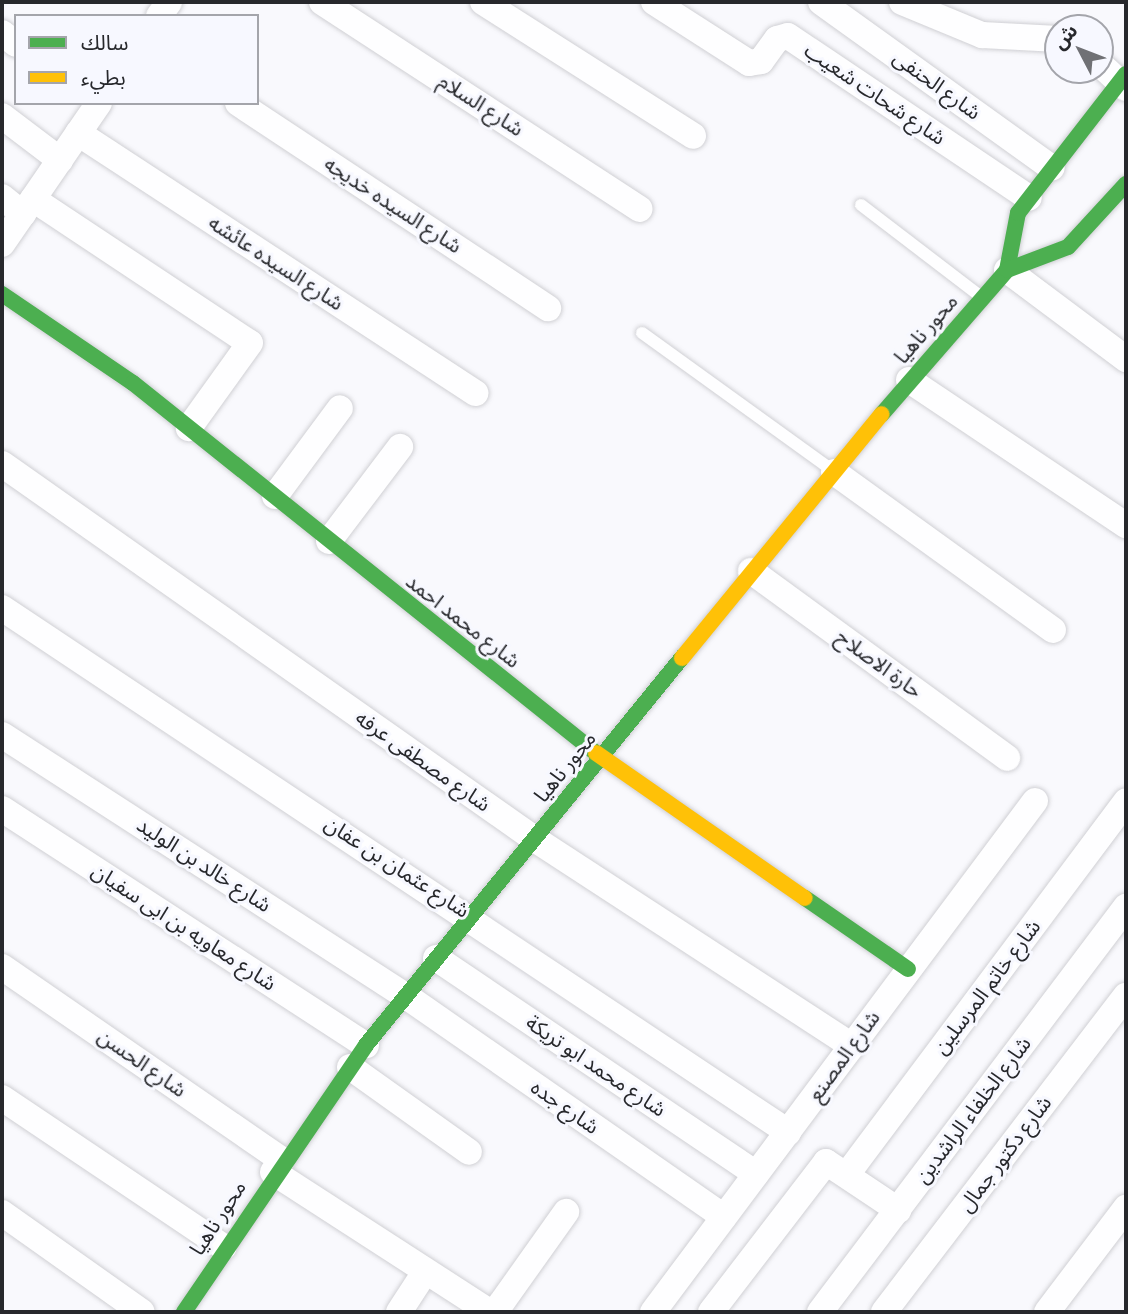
<!DOCTYPE html>
<meta charset="utf-8">
<style>
body{margin:0}
#map{position:relative;width:1128px;height:1314px;overflow:hidden;background:#f9f9fd;font-family:"PT Sans Narrow","Noto Sans Arabic",sans-serif}
div>[style]{position:absolute}
[style*='--x']{left:calc(var(--x)*1px);top:calc(var(--y)*1px);width:calc(var(--w)*1px);rotate:calc(var(--a)*1deg)}
.roads{filter:drop-shadow(0 0 2px #d0d0d4) drop-shadow(0 0 2px #d0d0d4)}
.lane>*{height:12px;margin:-6px;padding:0 6px;transform-origin:6px;border-radius:6px;background:#fefeff}
.street>*{height:26px;margin:-13px;padding:0 13px;transform-origin:13px;border-radius:13px;background:#fefeff}
.fast>*{height:16px;margin:-8px;padding:0 8px;transform-origin:8px;border-radius:8px;background:#4caf50}
.slow>*{height:16px;margin:-8px;padding:0 8px;transform-origin:8px;border-radius:8px;background:#ffc107}
span{translate:-50% -50%;white-space:nowrap;text-align:center;line-height:1.15;-webkit-text-stroke:6px #f7f8ff;paint-order:stroke}
.street-label{font-size:21px;color:#27282c}
.frame{position:absolute;inset:0;border:4px solid #27282c;pointer-events:none}
.legend{position:absolute;left:14px;top:14px;width:245px;height:91px;box-sizing:border-box;background:#f7f8ff;border:2px solid #a4a5ab;margin:0;padding:9px 12px;list-style:none;font-size:21px;color:#27282c}
.legend li{display:flex;align-items:center;gap:14px;height:35px}
.legend b{width:35px;border:2px solid #a4a5ab}
.north{position:absolute;left:1044px;top:14px;width:70px;height:70px;box-sizing:border-box;background:#f7f8ff;border:2px solid #a4a5ab;border-radius:50%;rotate:312deg;font-size:19px;font-weight:700;line-height:28px;text-align:center;color:#27282c}
.north::after{content:'';display:block;margin:auto;width:24px;height:32px;background:#707175;clip-path:polygon(50% 0,100% 100%,50% 72%,0 100%)}
</style>
<div id="map">
<div class="roads">
<div class="lane">
<i style="--x:861;--y:205;--w:150;--a:37.4"></i>
<i style="--x:642;--y:333;--w:234;--a:35.8"></i>
</div>
<div class="street">
<i style="--x:322;--y:2;--w:379;--a:33.1"></i>
<i style="--x:483;--y:2;--w:249;--a:32.5"></i>
<i style="--x:654;--y:2;--w:113;--a:32.7"></i>
<i style="--x:749;--y:63;--w:12;--a:-9"></i>
<i style="--x:761;--y:61;--w:27;--a:-54"></i>
<i style="--x:777;--y:39;--w:11;--a:-15"></i>
<i style="--x:788;--y:36;--w:290;--a:33.9"></i>
<i style="--x:821;--y:2;--w:284;--a:35.7"></i>
<i style="--x:902;--y:2;--w:87;--a:22.4"></i>
<i style="--x:982;--y:35;--w:76;--a:3"></i>
<i style="--x:159;--y:16;--w:17;--a:-54"></i>
<i style="--x:2;--y:33;--w:18;--a:38"></i>
<i style="--x:1100;--y:64;--w:35;--a:43"></i>
<i style="--x:238;--y:103;--w:372;--a:33.5"></i>
<i style="--x:2;--y:116;--w:73;--a:37.2"></i>
<i style="--x:78;--y:133;--w:475;--a:33.2"></i>
<i style="--x:2;--y:197;--w:27;--a:39"></i>
<i style="--x:33;--y:199;--w:260;--a:33.6"></i>
<i style="--x:250;--y:343;--w:105;--a:125.7"></i>
<i style="--x:2;--y:244;--w:171;--a:-55.5"></i>
<i style="--x:1007;--y:270;--w:149;--a:36.8"></i>
<i style="--x:909;--y:380;--w:261;--a:33.8"></i>
<i style="--x:2;--y:464;--w:649;--a:35.16"></i>
<i style="--x:533;--y:838;--w:381;--a:33.1"></i>
<i style="--x:834;--y:472;--w:270;--a:35.8"></i>
<i style="--x:275;--y:496;--w:109;--a:-53.5"></i>
<i style="--x:329;--y:541;--w:118;--a:-52.9"></i>
<i style="--x:751;--y:571;--w:317;--a:36.1"></i>
<i style="--x:2;--y:608;--w:945;--a:33.69"></i>
<i style="--x:2;--y:735;--w:481;--a:32.9"></i>
<i style="--x:406;--y:996;--w:387;--a:34.8"></i>
<i style="--x:2;--y:809;--w:434;--a:33"></i>
<i style="--x:436;--y:958;--w:386;--a:34"></i>
<i style="--x:2;--y:967;--w:340;--a:34.6"></i>
<i style="--x:350;--y:1067;--w:146;--a:35.5"></i>
<i style="--x:2;--y:1098;--w:267;--a:33.9"></i>
<i style="--x:273;--y:1172;--w:257;--a:32.9"></i>
<i style="--x:848;--y:1173;--w:464;--a:-53.2"></i>
<i style="--x:2;--y:1213;--w:171;--a:35.3"></i>
<i style="--x:399;--y:1312;--w:48;--a:-57"></i>
<i style="--x:495;--y:1312;--w:123;--a:-54.6"></i>
<i style="--x:653;--y:1312;--w:638;--a:-53.22"></i>
<i style="--x:711;--y:1312;--w:189;--a:-52.5"></i>
<i style="--x:826;--y:1162;--w:87;--a:33.7"></i>
<i style="--x:820;--y:1312;--w:508;--a:-52.93"></i>
<i style="--x:884;--y:1312;--w:398;--a:-52.6"></i>
<i style="--x:1047;--y:1312;--w:131;--a:-52.8"></i>
</div>
<div class="fast">
<i style="--x:1007;--y:270;--w:58;--a:-79.1"></i>
<i style="--x:1018;--y:213;--w:176;--a:-52.2"></i>
<i style="--x:2;--y:294;--w:158;--a:34.2"></i>
<i style="--x:133;--y:383;--w:593;--a:38.63"></i>
<i style="--x:882;--y:414;--w:191;--a:-49"></i>
<i style="--x:1007;--y:270;--w:65;--a:-20.7"></i>
<i style="--x:1068;--y:247;--w:86;--a:-47.4"></i>
<i style="--x:805;--y:898;--w:125;--a:34.6"></i>
<i style="--x:184;--y:1312;--w:323;--a:-55.7"></i>
<i style="--x:366;--y:1045;--w:500;--a:-50.8"></i>
</div>
<div class="slow">
<i style="--x:682;--y:658;--w:315;--a:-50.7"></i>
<i style="--x:596;--y:753;--w:254;--a:34.8"></i>
</div>
</div>
<div class="street-label">
<span style="left:937px;top:85px;rotate:36deg">شارع الحنفى</span>
<span style="left:875px;top:94px;rotate:34deg">شارع شحات شعيب</span>
<span style="left:481px;top:105px;rotate:33deg">شارع السلام</span>
<span style="left:393px;top:205px;rotate:33deg">شارع السيده خديجه</span>
<span style="left:276px;top:263px;rotate:33deg">شارع السيده عائشه</span>
<span style="left:926px;top:329px;rotate:-49deg">محور ناهيا</span>
<span style="left:463px;top:621px;rotate:38deg">شارع محمد احمد</span>
<span style="left:879px;top:664px;rotate:36deg">حارة الاصلاح</span>
<span style="left:423px;top:761px;rotate:35deg">شارع مصطفى عرفه</span>
<span style="left:565px;top:767px;rotate:-51deg">محور ناهيا</span>
<span style="left:204px;top:865px;rotate:33deg">شارع خالد بن الوليد</span>
<span style="left:397px;top:867px;rotate:33deg">شارع عثمان بن عفان</span>
<span style="left:184px;top:927px;rotate:33deg">شارع معاويه بن ابى سفيان</span>
<span style="left:987px;top:987px;rotate:-53deg">شارع خاتم المرسلين</span>
<span style="left:844px;top:1056px;rotate:-54deg">شارع المصنع</span>
<span style="left:142px;top:1063px;rotate:35deg">شارع الحسن</span>
<span style="left:596px;top:1066px;rotate:34deg">شارع محمد ابو تريكة</span>
<span style="left:565px;top:1107px;rotate:35deg">شارع جده</span>
<span style="left:973px;top:1110px;rotate:-53deg">شارع الخلفاء الراشدين</span>
<span style="left:1005px;top:1154px;rotate:-53deg">شارع دكتور جمال</span>
<span style="left:218px;top:1218px;rotate:-57deg">محور ناهيا</span>
</div>
<div class="frame"></div>
<ul class="legend">
<li><b style="height:9px;background:#4caf50"></b>سالك</li>
<li><b style="height:9px;background:#ffc107"></b>بطيء</li>
</ul>
<div class="north">ش</div>
</div>
